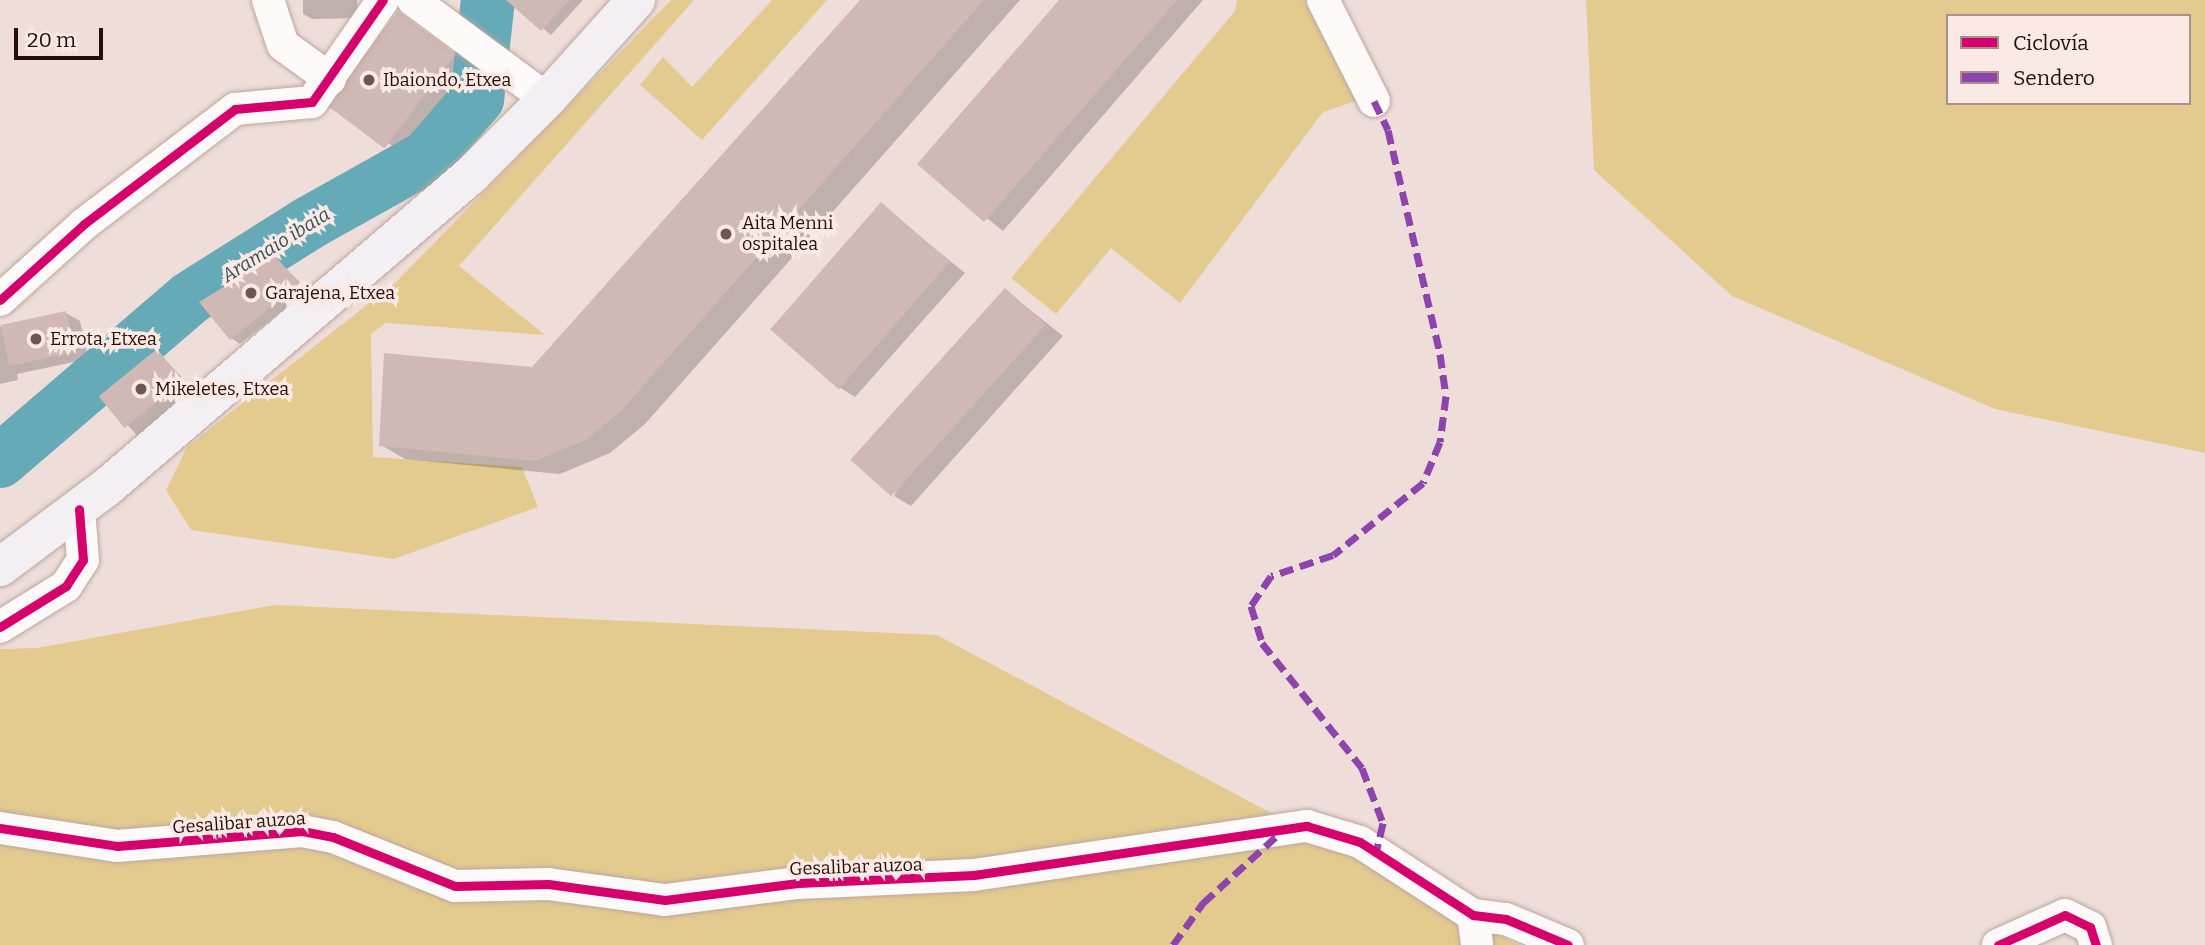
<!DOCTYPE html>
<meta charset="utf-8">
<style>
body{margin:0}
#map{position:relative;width:2205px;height:945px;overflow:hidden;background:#efddd9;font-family:Bitter,serif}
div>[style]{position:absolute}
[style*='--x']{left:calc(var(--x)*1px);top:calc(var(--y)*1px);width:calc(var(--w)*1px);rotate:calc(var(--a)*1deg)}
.green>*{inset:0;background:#e3cb8f}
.shadow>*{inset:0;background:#0003;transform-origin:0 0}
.river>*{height:54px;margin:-27px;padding:0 27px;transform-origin:27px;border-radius:27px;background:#66aab7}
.building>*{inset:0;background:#d0b9b4;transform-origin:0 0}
.roads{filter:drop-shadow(0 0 2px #bca7a1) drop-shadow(0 0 2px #bca7a1)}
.minor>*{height:32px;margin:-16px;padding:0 16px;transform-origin:16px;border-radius:16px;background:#fdfaf9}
.major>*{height:38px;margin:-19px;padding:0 19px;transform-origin:19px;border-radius:19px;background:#f2f0f2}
.quiet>*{height:7px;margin-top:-3.5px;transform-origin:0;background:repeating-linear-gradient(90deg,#8e44ad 0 14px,transparent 0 21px)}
.cycleway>*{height:9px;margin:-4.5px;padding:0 4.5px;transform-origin:4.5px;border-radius:4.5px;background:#d6006c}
.dots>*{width:19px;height:19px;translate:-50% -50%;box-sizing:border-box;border:4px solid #fae9e4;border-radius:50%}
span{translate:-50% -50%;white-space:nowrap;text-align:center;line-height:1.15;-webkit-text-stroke:7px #fae9e4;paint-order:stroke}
.poi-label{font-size:18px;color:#290d07}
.left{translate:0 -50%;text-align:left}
.street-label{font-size:18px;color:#290d07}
.water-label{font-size:19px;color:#325058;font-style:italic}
.legend{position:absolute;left:1946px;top:14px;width:245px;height:91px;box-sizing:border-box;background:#fae9e4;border:2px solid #a6918c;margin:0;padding:9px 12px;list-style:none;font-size:21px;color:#290d07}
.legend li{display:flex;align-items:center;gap:14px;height:35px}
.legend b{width:35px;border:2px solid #a6918c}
.scale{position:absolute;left:14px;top:28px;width:89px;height:32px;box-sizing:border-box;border:4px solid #290d07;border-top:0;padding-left:9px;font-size:21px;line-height:24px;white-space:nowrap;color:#290d07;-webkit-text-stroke:5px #fae9e4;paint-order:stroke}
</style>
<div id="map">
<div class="green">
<i style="clip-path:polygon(671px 0,694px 0,459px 266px,545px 335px,386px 323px,371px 334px,373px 457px,522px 467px,538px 507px,394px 559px,191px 530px,166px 490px,187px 447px,397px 281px)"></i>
<i style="clip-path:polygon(772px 0,827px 0,702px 140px,640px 85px,663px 57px,692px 87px)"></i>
<i style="clip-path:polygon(1237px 0,1305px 0,1356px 101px,1323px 112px,1180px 303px,1111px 248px,1056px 314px,1011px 278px,1235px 11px)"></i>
<i style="clip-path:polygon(evenodd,1586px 0,2205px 0,2205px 453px,1995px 409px,1732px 296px,1594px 170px,1586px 0,1948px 16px,2189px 16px,2189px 103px,1948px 103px,1948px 16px)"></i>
<i style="clip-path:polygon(274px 605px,937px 635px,1519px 945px,0 945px,0 649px,37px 648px)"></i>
</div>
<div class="shadow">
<i style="clip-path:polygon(303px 0,357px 0,358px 18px,312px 19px,303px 14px)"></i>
<i style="clip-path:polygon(509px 0,583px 0,551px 35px)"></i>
<i style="clip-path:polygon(864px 0,1020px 0,645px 424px,610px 453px,560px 474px,405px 459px,381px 445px,533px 369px)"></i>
<i style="clip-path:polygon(1062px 0,1203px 0,1003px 231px,919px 164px)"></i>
<i style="clip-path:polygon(399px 13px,468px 63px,412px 158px,332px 108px)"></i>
<i style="clip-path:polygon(881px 205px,965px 273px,855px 397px,837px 386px)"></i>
<i style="clip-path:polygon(275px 258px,308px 290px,240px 344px,231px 338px)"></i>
<i style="clip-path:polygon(1005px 290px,1063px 336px,911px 506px,894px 496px)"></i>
<i style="clip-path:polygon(66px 313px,80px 321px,88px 359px,17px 374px,18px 380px,0 384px,0 327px)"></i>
<i style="left:157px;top:351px;width:50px;height:72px;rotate:47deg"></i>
</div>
<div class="river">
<i style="--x:0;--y:461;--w:250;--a:-40.6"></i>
<i style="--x:190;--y:298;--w:141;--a:-32.2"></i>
<i style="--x:309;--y:223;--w:135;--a:-29.2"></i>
<i style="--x:427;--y:157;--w:77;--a:-49.2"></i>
<i style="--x:477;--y:99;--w:100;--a:-83.7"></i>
</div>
<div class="building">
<i style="clip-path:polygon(506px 0,570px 0,541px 31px)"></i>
<i style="clip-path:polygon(860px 0,984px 0,621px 411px,586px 440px,535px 461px,379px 446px,384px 353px,532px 367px)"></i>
<i style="clip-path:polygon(1059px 0,1177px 0,984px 222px,917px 164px)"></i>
<i style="left:398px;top:11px;width:72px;height:118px;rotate:37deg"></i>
<i style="left:881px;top:202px;width:91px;height:169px;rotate:41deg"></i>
<i style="clip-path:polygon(275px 256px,300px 284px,230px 340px,199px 302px)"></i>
<i style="left:1005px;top:288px;width:55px;height:231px;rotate:42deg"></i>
<i style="left:66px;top:311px;width:42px;height:67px;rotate:78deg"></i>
<i style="left:157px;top:349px;width:41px;height:75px;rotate:51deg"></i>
</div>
<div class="roads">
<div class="minor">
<i style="--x:268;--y:0;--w:47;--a:71.6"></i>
<i style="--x:283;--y:45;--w:58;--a:35.9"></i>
<i style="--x:413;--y:0;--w:167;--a:36.5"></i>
<i style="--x:1323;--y:0;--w:113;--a:63.2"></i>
<i style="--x:0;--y:300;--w:113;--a:-42.1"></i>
<i style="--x:84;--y:224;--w:190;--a:-37.3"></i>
<i style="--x:235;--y:109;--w:77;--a:-5.2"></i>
<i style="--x:312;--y:102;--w:124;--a:-55.2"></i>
<i style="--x:0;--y:627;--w:78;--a:-31.8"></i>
<i style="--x:66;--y:586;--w:31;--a:-57"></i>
<i style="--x:83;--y:560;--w:51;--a:-94.5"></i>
<i style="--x:0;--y:828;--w:118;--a:8.7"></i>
<i style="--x:117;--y:846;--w:186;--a:-4.6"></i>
<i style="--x:302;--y:831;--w:32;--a:11"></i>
<i style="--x:333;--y:837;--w:131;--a:21.9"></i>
<i style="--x:455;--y:886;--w:93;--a:-1.2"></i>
<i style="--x:548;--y:884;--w:118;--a:7.8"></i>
<i style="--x:665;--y:900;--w:134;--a:-7.3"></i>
<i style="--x:798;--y:883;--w:176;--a:-2.6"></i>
<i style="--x:974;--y:875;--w:337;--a:-8.4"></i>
<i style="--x:1307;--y:826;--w:55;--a:16.8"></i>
<i style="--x:1360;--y:842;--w:135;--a:32.9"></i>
<i style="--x:1473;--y:915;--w:33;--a:7"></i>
<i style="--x:1506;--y:919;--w:67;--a:22.8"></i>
<i style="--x:1473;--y:915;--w:30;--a:82"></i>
<i style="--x:1998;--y:945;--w:73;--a:-24.1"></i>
<i style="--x:2065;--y:915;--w:28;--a:26"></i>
<i style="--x:2090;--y:927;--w:19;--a:72"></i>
</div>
<div class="major">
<i style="--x:0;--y:567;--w:134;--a:-36.8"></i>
<i style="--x:107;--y:487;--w:481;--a:-40.6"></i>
<i style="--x:472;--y:174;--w:106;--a:-45"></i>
<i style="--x:547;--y:99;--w:133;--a:-48"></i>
</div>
</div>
<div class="quiet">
<i style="--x:1374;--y:101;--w:32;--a:64"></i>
<i style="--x:1388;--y:130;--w:230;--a:76.9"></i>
<i style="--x:1440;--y:354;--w:42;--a:81.9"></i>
<i style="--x:1446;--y:396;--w:46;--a:97.4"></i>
<i style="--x:1440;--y:442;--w:44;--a:112.5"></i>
<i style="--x:1423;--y:483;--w:115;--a:141.3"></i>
<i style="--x:1333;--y:555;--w:65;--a:161.3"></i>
<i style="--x:1271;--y:576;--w:36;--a:124"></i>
<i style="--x:1251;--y:606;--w:39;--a:73"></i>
<i style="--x:1262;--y:643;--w:160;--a:51.3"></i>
<i style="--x:1362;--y:768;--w:59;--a:69.1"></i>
<i style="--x:1383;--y:823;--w:31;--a:103"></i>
<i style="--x:1173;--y:945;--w:52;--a:-54.5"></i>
<i style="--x:1203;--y:903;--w:105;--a:-42.3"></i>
</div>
<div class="cycleway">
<i style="--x:0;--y:300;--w:113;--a:-42.1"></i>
<i style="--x:84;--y:224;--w:190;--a:-37.3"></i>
<i style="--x:235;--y:109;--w:77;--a:-5.2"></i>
<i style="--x:312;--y:102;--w:124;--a:-55.2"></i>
<i style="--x:0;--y:627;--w:78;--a:-31.8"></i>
<i style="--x:66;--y:586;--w:31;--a:-57"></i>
<i style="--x:83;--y:560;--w:51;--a:-94.5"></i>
<i style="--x:0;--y:828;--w:118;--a:8.7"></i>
<i style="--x:117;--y:846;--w:186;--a:-4.6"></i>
<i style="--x:302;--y:831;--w:32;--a:11"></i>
<i style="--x:333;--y:837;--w:131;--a:21.9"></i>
<i style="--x:455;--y:886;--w:93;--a:-1.2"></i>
<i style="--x:548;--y:884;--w:118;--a:7.8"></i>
<i style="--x:665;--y:900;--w:134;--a:-7.3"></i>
<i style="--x:798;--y:883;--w:176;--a:-2.6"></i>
<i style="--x:974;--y:875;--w:337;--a:-8.4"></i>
<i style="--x:1307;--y:826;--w:55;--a:16.8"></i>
<i style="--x:1360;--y:842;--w:135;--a:32.9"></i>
<i style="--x:1473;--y:915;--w:33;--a:7"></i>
<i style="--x:1506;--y:919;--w:67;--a:22.8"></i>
<i style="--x:1998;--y:945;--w:73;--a:-24.1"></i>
<i style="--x:2065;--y:915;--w:28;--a:26"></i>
<i style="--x:2090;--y:927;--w:19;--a:72"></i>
</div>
<div class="dots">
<i style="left:369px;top:80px;background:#6e5650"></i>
<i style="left:726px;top:234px;background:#6e5650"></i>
<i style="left:251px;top:293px;background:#6e5650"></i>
<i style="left:36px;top:339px;background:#6e5650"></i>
<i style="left:141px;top:389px;background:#6e5650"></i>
</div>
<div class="poi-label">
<span class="left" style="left:383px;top:80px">Ibaiondo, Etxea</span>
<span class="left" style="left:742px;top:234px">Aita Menni<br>ospitalea</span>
<span class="left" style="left:265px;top:293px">Garajena, Etxea</span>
<span class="left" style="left:50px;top:339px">Errota, Etxea</span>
<span class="left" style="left:155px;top:389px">Mikeletes, Etxea</span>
</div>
<div class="street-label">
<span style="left:239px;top:823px;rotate:-4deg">Gesalibar auzoa</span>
<span style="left:856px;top:867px;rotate:-2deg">Gesalibar auzoa</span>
</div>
<div class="water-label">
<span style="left:276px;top:245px;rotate:-32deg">Aramaio ibaia</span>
</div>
<ul class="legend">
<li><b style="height:9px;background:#d6006c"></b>Ciclovía</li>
<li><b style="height:9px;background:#8e44ad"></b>Sendero</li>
</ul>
<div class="scale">20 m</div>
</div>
